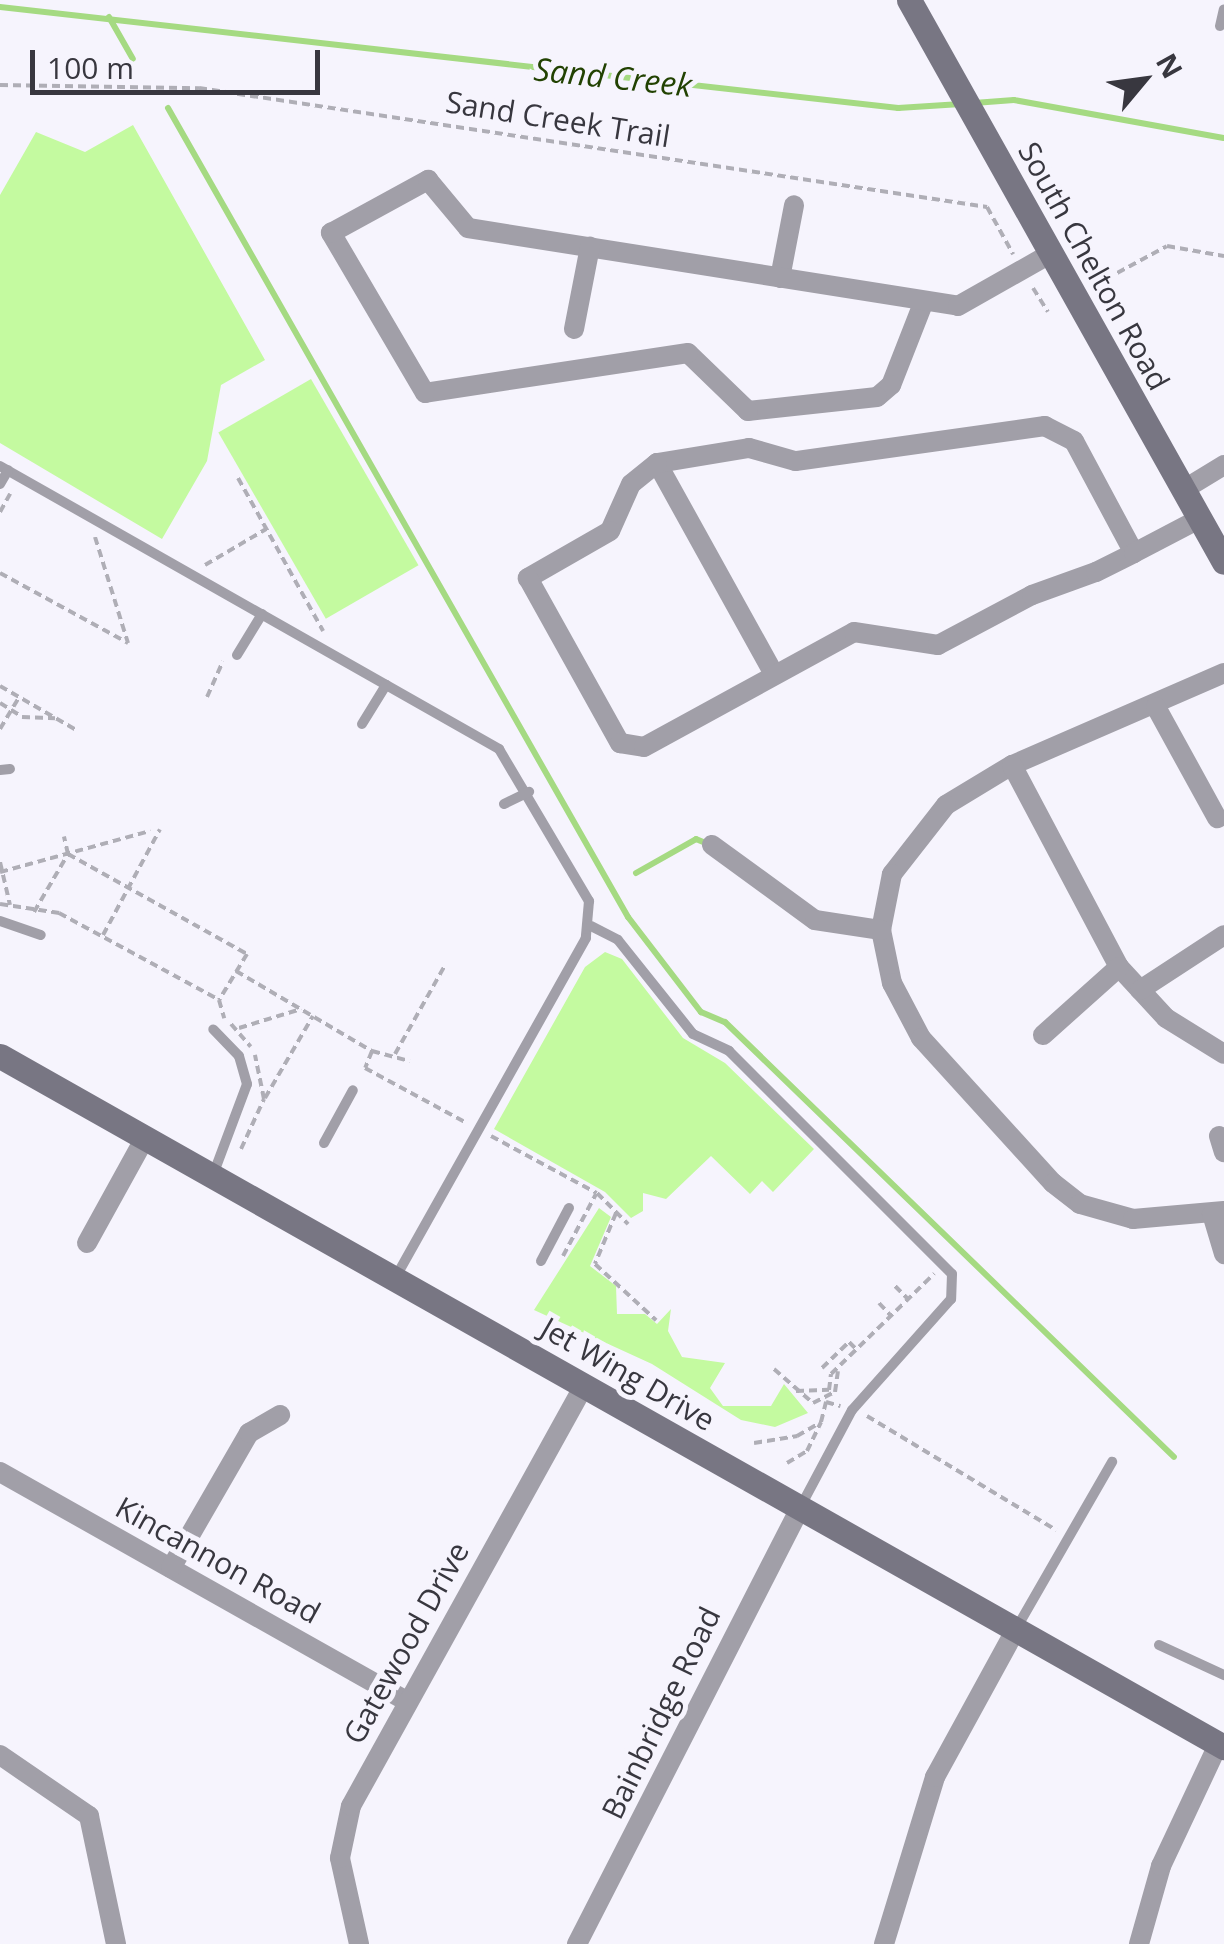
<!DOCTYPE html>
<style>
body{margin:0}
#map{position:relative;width:1224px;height:1944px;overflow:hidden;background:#f6f4fd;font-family:"Open Sans",sans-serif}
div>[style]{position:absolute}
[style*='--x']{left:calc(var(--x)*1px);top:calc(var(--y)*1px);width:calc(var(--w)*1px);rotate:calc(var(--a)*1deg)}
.green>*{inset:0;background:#c4faa0;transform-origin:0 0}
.stream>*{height:6px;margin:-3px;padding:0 3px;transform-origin:3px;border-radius:3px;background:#a5da82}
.path>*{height:4px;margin-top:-2px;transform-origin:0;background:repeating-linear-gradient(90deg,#afaeb6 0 8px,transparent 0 13px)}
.service>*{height:10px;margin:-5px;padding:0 5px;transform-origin:5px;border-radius:5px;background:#a19fa8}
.minor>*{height:20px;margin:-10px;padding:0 10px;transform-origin:10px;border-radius:10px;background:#a19fa8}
.secondary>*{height:25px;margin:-12.5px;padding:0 12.5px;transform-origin:12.5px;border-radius:12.5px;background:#787683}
span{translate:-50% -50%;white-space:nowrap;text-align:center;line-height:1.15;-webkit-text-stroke:10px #f6f4fd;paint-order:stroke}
.street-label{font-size:30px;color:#38373f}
.water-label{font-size:32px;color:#224202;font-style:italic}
.north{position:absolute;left:1094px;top:30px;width:100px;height:100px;-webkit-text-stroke:8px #f6f4fd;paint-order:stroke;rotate:61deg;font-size:28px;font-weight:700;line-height:40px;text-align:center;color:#38373f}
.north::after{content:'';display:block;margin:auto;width:35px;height:45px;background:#38373f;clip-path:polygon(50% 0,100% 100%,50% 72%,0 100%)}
.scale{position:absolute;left:30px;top:50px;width:290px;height:45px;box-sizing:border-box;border:5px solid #38373f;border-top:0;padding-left:12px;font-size:30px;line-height:35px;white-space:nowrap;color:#38373f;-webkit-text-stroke:8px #f6f4fd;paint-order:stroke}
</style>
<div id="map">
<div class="green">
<i style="clip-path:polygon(133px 125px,265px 360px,221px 385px,207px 461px,162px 539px,0 443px,0 195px,36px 132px,85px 152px)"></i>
<i style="left:311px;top:379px;width:215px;height:107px;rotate:60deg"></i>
<i style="clip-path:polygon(605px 952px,622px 959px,683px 1038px,725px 1063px,814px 1149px,773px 1192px,762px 1181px,750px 1194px,711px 1156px,666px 1199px,643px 1193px,643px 1211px,631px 1218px,605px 1192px,494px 1129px,585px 967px)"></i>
<i style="clip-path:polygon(599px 1208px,611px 1217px,590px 1266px,616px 1286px,617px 1314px,645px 1314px,657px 1324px,671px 1309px,668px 1331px,682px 1357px,725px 1363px,710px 1388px,723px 1406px,771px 1406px,784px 1384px,808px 1413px,775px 1427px,741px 1420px,652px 1364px,534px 1310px)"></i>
</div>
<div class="stream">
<i style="--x:0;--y:7;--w:904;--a:6.42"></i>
<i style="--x:898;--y:108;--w:63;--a:-3.6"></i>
<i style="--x:109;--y:17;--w:48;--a:60.3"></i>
<i style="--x:974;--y:103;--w:40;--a:-4.3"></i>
<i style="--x:1014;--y:100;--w:213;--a:10.3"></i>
<i style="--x:168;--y:108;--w:931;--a:60.38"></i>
<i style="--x:628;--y:917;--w:120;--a:52.5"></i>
<i style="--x:701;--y:1012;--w:26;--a:23"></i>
<i style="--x:725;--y:1022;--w:625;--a:44.09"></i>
<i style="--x:636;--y:873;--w:69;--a:-29.5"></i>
<i style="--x:696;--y:839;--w:15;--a:23"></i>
</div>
<div class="path">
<i style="--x:0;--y:85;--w:199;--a:0.9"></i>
<i style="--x:199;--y:88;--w:797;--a:8.59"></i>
<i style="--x:987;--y:207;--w:54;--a:61"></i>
<i style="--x:1106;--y:279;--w:69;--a:-28.4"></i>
<i style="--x:1167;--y:246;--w:58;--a:10"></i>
<i style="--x:1033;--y:288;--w:28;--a:58"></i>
<i style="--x:238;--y:478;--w:175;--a:60.9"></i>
<i style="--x:0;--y:512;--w:21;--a:-61"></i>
<i style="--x:95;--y:537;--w:111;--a:72.7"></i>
<i style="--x:205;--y:565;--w:71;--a:-30.5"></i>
<i style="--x:0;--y:573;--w:146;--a:28.7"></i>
<i style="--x:0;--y:686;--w:90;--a:30"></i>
<i style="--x:207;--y:697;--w:39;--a:-66"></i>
<i style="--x:0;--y:703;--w:26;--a:32"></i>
<i style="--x:22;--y:717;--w:33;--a:2"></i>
<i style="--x:0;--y:729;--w:37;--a:-59"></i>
<i style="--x:68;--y:854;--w:205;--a:29.2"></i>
<i style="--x:247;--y:954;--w:54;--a:121.3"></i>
<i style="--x:0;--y:862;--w:44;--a:76.9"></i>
<i style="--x:0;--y:872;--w:156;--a:-15.3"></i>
<i style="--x:0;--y:904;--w:60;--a:8.7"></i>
<i style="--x:59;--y:913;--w:182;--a:28.5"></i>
<i style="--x:219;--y:1000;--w:19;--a:74"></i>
<i style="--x:34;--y:912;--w:67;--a:-59.6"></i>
<i style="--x:68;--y:854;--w:18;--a:-103"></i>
<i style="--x:103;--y:935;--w:120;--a:-61.7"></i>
<i style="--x:236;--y:971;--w:158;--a:30.5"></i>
<i style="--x:372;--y:1051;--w:39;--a:15"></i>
<i style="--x:231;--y:1024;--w:30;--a:49"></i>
<i style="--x:239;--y:1028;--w:65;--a:-17"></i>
<i style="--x:372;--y:1051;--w:18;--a:112"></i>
<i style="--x:365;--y:1068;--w:114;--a:28.4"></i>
<i style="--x:395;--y:1054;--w:100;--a:-60.6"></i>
<i style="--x:265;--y:1098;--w:95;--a:-59.7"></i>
<i style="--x:491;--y:1136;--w:120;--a:28.3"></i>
<i style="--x:597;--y:1193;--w:44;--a:45"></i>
<i style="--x:241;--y:1149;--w:55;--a:-65.3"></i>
<i style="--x:264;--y:1099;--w:45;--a:-101.6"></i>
<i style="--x:616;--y:1213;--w:55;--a:112.4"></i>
<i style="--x:595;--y:1264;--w:83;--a:42.6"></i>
<i style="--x:563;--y:1256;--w:70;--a:-62"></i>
<i style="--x:895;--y:1286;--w:18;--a:45"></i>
<i style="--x:879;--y:1303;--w:18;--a:47"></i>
<i style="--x:822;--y:1368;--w:37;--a:-44"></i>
<i style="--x:849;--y:1342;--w:13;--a:45"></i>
<i style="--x:774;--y:1369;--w:52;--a:41.1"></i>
<i style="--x:813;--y:1403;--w:25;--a:-27"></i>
<i style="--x:835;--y:1392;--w:21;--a:-82"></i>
<i style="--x:796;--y:1391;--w:33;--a:-2"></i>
<i style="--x:829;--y:1390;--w:16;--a:-83"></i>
<i style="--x:831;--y:1374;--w:144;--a:-44.2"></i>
<i style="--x:867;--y:1416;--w:221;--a:31.1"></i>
<i style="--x:754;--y:1443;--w:44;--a:-9.2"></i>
<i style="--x:797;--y:1436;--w:28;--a:-30"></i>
<i style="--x:821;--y:1422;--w:21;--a:-76"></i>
<i style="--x:826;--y:1402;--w:15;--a:16"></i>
<i style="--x:787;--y:1463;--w:23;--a:-31"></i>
<i style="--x:807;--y:1451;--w:32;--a:-64"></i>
</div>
<div class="service">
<i style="--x:1220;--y:26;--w:17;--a:-77"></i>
<i style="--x:0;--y:466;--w:574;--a:29.56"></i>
<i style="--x:499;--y:749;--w:177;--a:59.4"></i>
<i style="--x:589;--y:901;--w:37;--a:95"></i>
<i style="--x:586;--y:938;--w:390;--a:119.3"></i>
<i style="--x:0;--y:484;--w:16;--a:-60"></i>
<i style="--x:237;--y:655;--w:48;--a:-58.6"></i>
<i style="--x:362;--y:724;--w:46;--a:-58.4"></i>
<i style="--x:0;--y:770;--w:10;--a:-6"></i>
<i style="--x:504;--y:804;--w:28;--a:-26"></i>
<i style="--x:0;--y:921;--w:43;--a:18.9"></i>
<i style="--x:591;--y:926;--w:30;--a:27"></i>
<i style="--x:618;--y:940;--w:120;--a:51.4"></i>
<i style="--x:693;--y:1034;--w:40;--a:25"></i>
<i style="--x:729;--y:1051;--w:315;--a:45"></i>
<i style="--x:952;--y:1274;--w:25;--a:92"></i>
<i style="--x:951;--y:1299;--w:149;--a:131.7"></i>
<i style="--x:852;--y:1410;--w:111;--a:118"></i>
<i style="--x:324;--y:1143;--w:60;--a:-61.3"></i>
<i style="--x:213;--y:1175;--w:97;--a:-69.5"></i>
<i style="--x:247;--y:1084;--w:29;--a:-106"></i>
<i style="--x:239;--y:1056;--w:37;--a:-134"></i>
<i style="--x:541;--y:1261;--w:60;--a:-62.2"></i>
<i style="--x:1016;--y:1629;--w:193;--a:-60.1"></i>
<i style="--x:1159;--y:1645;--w:72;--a:24.8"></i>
</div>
<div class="minor">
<i style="--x:780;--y:278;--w:74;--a:-79.1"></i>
<i style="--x:924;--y:301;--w:90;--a:111.4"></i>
<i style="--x:891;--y:385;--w:18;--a:139"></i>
<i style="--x:877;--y:397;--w:130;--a:173.8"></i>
<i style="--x:748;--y:411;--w:83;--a:-136"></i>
<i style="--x:688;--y:353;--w:266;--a:171.4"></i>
<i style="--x:425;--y:393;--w:186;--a:-120.4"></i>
<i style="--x:331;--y:233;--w:111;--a:-28.7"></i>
<i style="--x:428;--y:180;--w:62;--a:50.2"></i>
<i style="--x:468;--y:228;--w:496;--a:9"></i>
<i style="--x:958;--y:306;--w:106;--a:-29.5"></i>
<i style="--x:574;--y:329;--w:84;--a:-79"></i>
<i style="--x:657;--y:463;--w:241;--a:61"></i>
<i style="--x:1183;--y:490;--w:48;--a:-31.4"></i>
<i style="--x:1134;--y:553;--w:127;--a:-118.2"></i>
<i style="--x:1074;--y:441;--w:33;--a:-153"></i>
<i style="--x:1045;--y:426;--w:252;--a:172"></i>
<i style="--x:795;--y:461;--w:48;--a:-164.2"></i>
<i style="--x:749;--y:448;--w:93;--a:170.7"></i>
<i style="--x:657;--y:463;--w:33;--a:141"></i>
<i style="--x:631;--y:484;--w:51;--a:114.1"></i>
<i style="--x:610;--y:531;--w:95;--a:150.2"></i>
<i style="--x:528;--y:578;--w:189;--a:60.9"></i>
<i style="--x:620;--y:743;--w:24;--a:9"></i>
<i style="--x:644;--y:747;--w:239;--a:-28.7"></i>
<i style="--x:854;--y:632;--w:85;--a:8.8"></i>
<i style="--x:938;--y:645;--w:106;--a:-28"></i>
<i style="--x:1032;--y:595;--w:68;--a:-19.8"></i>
<i style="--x:1096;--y:572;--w:42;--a:-26.6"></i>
<i style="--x:1134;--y:553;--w:73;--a:-27.6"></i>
<i style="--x:1224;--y:673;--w:231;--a:156.5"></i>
<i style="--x:1012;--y:765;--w:77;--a:148.8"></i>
<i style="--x:946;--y:805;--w:88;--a:128"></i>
<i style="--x:892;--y:874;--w:57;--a:101.1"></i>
<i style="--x:881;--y:930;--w:54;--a:78.3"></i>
<i style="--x:892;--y:983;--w:62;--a:62.2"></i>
<i style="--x:921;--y:1038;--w:196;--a:47.7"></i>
<i style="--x:1053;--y:1183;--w:34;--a:38"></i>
<i style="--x:1080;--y:1204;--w:55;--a:15.8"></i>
<i style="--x:1133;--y:1219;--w:91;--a:-5"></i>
<i style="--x:1156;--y:707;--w:127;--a:61.2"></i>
<i style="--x:1012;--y:765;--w:229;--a:62.1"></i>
<i style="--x:1119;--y:967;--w:69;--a:47.3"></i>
<i style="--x:1166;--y:1018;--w:68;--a:31.8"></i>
<i style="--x:712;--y:845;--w:127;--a:36.1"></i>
<i style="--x:815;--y:920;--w:67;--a:8.6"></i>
<i style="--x:1140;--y:990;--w:100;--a:-33.2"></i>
<i style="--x:1043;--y:1035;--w:102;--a:-41.8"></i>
<i style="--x:1219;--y:1136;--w:17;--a:73"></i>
<i style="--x:1212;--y:1214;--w:42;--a:73.3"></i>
<i style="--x:87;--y:1243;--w:120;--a:-61.1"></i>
<i style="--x:0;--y:1472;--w:467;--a:29.4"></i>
<i style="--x:171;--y:1568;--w:156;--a:-60"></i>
<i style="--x:249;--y:1433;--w:36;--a:-30"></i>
<i style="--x:0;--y:1755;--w:108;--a:34.4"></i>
<i style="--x:89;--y:1816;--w:131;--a:78.1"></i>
<i style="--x:359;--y:1944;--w:88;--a:-102.5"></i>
<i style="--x:340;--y:1858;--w:53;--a:-78.1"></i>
<i style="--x:351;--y:1806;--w:480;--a:-61"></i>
<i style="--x:577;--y:1944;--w:489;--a:-62.9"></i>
<i style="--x:884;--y:1944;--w:175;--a:-73"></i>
<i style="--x:935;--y:1777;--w:169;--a:-61.3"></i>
<i style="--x:1139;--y:1944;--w:81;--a:-74.2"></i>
<i style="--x:1161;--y:1866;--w:134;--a:-64.8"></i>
</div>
<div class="secondary">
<i style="--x:909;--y:0;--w:644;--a:60.73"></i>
<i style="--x:0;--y:1056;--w:1406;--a:29.45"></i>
</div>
<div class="street-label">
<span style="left:558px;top:119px;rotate:9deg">Sand Creek Trail</span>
<span style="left:1094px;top:266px;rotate:61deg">South Chelton Road</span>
<span style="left:628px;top:1374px;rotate:30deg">Jet Wing Drive</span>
<span style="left:218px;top:1560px;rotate:29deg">Kincannon Road</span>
<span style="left:406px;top:1643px;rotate:-61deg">Gatewood Drive</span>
<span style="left:661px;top:1713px;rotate:-64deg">Bainbridge Road</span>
</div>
<div class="water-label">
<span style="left:613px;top:77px;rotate:6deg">Sand Creek</span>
</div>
<div class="north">N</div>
<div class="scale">100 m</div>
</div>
